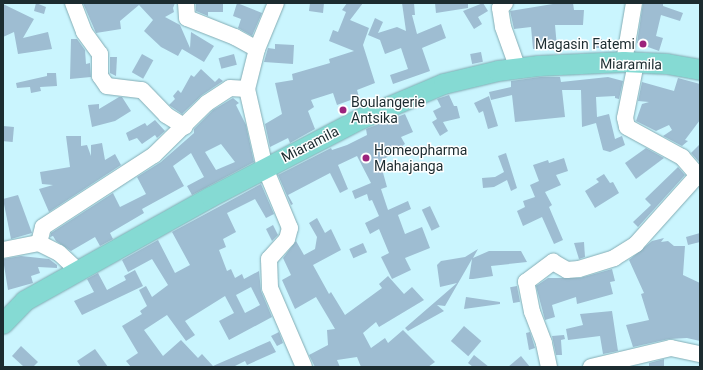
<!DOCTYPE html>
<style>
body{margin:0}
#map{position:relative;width:703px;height:370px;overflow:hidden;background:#caf5fe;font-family:Roboto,sans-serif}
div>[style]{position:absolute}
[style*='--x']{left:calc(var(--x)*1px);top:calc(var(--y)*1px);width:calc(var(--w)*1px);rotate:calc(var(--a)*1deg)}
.building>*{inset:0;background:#9ebdd2;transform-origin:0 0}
.roads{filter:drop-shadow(0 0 1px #83acb4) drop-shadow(0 0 1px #83acb4)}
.minor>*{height:16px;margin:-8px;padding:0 8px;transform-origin:8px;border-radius:8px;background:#fff}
.major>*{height:20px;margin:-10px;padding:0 10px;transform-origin:10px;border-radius:10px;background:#85dad3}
.dots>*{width:11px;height:11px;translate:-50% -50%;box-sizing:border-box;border:2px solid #fff;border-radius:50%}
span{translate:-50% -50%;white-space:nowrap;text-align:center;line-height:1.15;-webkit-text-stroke:3px #fff;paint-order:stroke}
.poi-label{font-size:14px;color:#1c2c30}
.right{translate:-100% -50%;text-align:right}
.left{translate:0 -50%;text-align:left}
.street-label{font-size:14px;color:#1c2c30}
.frame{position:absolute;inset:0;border:4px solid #1c2c30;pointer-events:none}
</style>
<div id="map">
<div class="building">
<i style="clip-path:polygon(36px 3px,46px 7px,44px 14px,34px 11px)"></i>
<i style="clip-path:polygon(83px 3px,175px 3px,173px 8px,174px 12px,165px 17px,180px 25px,190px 48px,191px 32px,214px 46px,204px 62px,182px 49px,178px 56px,161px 47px,144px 31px,153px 20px,139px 5px,120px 21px,121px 29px,96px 33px)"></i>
<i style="clip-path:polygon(196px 3px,223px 3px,223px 12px,208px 12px,208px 16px,196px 11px)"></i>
<i style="clip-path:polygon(237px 3px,262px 13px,252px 36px,238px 28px,241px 19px,233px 16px)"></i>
<i style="clip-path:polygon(310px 3px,324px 3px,323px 13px,309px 11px)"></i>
<i style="clip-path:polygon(347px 3px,363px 3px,350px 20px,369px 28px,363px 45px,375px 83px,357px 90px,359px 97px,337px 105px,333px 93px,311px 100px,314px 107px,308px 111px,315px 129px,290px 143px,288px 138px,270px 147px,265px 124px,282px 114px,275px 83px,293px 80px,292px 74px,330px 63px,329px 59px,354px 51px,329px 41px,333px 30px,338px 32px,346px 12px,342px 10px)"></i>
<i style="clip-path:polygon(402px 3px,414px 3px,415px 15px,412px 15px,417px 34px,441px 24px,446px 38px,422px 48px,430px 71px,393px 84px,390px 75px,408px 69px,401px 48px,385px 54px,380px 40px,368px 35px,375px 18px,383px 22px,378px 33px,397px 27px,406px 31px)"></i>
<i style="clip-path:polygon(435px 3px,468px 3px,468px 8px,436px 13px)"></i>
<i style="clip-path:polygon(483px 3px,488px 11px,478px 17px,482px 24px,474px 29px,463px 11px)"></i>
<i style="clip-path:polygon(559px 3px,573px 3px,574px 10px,584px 10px,583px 25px,555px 25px,557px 47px,533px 49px,531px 27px,514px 29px,510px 11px)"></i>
<i style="clip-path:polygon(643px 3px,663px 3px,663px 6px,683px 13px,680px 21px,661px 15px,656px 36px,663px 38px,659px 51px,637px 43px)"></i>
<i style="clip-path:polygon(3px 4px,34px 19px,23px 38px,48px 32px,52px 49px,18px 54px,14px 32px,3px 37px)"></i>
<i style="clip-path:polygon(71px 39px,77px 39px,85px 50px,86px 64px,90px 63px,91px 77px,70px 79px)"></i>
<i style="left:592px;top:39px;width:10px;height:9px"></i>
<i style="clip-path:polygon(275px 44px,294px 45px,293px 64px,264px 62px,268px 48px,275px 49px)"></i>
<i style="left:481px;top:52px;width:10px;height:11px;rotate:79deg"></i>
<i style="left:142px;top:54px;width:13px;height:21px;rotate:29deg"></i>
<i style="left:234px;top:54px;width:11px;height:16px;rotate:75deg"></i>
<i style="clip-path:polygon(110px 57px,117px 57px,116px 76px,110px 73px)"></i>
<i style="clip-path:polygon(201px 69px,215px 82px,219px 78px,223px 81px,202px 95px,182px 114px,169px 105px,175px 99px,173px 96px,178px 90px,181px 93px,191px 75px,194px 77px)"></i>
<i style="clip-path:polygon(47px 73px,56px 73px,57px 86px,40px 87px,41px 91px,31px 93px,30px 87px,17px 88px,16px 83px,47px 76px)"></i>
<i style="clip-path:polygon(540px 77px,560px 77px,561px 82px,608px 77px,623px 81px,619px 99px,615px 98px,615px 96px,596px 97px,597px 117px,609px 114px,615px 139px,622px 136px,625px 145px,610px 152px,603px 150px,596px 123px,582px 127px,581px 90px,562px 90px,565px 117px,515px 122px,512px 95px,491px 100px,489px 92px,511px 87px,511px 81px)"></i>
<i style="clip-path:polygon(678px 78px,700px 84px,700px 120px,685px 140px,688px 141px,682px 146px,663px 136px,672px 130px,669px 125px,656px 131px,636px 121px,642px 104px,649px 102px,638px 101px,642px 82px,674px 91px)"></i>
<i style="clip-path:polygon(449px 95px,454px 106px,457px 106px,460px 118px,443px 122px,448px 131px,440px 136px,432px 122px,437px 119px,433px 111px,441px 107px,437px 99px)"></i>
<i style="clip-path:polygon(489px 96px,498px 126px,488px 129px,483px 111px,479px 113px,474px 103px)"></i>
<i style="clip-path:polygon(119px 97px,122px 97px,131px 111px,115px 121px,92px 127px,88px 105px,99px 104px,99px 109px)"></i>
<i style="clip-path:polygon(evenodd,233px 98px,239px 103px,236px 105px,246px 125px,254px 162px,192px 195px,187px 186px,204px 177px,191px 153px,173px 166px,184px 186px,142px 209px,144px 213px,110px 233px,113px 239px,100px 246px,95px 237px,71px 251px,56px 241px,53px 236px,50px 237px,51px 233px,113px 193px,120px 207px,146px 194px,137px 177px,161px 162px,194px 133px,194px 129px,213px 110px,233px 98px,221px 144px,235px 162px,216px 170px,205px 152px,221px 144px)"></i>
<i style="clip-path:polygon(405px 114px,413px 132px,401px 137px,405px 144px,380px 162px,387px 187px,381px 189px,388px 210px,408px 201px,411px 209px,398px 215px,405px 234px,422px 227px,430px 248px,405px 258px,411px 270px,392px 279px,381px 257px,389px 253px,379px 229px,370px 234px,365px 223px,379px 216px,372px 200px,369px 201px,367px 194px,355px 199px,352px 191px,371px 183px,357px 156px,338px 165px,348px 189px,340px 193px,330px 173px,288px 195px,293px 204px,291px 205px,278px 175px,331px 148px,332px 150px,347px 145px,367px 135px,366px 129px)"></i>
<i style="clip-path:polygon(155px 120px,165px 131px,157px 138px,155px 135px,142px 144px,137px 138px,129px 141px,126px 133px,145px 123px,147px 126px)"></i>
<i style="left:3px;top:126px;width:11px;height:15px;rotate:5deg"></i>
<i style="clip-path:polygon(66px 136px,81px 136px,81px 146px,87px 145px,91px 156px,91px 145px,102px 143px,105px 160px,115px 154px,121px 165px,49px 212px,39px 189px,53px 185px,42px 184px,40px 172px,70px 167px)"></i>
<i style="clip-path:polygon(700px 144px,700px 163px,691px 153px)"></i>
<i style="clip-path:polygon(646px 148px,664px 158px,636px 179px,625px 163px)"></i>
<i style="clip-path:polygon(506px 153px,517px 188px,511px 191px,507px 180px,494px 187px,483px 188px,482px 178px,495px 177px,504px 172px,498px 156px)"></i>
<i style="clip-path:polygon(564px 158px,568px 171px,556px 175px,561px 185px,545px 192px,552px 205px,549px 207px,563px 240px,554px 244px,542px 217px,523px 226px,517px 211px,525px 207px,523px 201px,535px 197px,530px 185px,539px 181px,533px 165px,548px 160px,549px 163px)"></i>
<i style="clip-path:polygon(678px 167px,685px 175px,638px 227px,633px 222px,651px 205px,645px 199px)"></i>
<i style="clip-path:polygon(604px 174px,610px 183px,613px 182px,619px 193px,595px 208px,585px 191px,599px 182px,596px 179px)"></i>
<i style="clip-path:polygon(evenodd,261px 184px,274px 214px,266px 218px,255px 199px,227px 213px,236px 232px,223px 239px,226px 247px,219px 250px,227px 271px,231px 269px,235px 278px,242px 274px,244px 279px,259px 271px,261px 291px,272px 317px,229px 340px,219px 321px,234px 313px,225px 296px,185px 321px,195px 335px,186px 341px,167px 315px,144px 330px,163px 356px,181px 340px,198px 358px,202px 354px,213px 366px,270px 341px,276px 352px,247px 365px,245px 361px,233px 367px,131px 367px,126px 361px,138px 353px,122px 326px,142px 314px,140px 311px,147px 306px,139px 290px,146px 286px,152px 297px,168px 285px,152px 259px,128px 272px,122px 260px,158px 240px,175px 273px,190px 265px,172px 232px,261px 184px,251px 287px,260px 305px,245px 313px,236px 295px,251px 287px)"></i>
<i style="clip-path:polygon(18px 195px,32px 233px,11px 239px,3px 199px)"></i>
<i style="left:430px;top:206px;width:23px;height:9px;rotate:65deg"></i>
<i style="clip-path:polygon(317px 218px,325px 233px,331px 229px,341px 250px,313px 265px,329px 294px,331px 292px,345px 315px,382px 288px,379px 284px,388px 276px,404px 294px,412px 287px,424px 300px,379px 327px,376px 322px,363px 333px,371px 348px,385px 338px,388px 343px,403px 330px,435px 362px,428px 367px,361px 367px,357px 357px,337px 360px,340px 367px,315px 367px,309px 355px,328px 345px,327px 330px,335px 329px,316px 297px,295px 309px,282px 280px,291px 275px,283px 258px,296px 241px,304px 255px,315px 249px,317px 237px,309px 223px)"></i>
<i style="clip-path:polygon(273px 225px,278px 235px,272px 241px,266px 229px)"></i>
<i style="clip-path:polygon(700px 233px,700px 242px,688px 245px,686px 237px)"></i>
<i style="clip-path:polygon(664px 238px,661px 242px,668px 241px,674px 246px,685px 246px,683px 275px,700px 283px,700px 341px,687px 338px,669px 339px,633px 347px,626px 325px,649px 320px,641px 294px,644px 293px,629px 260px,652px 241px)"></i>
<i style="clip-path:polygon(584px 242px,585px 257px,579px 259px,574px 243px)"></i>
<i style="left:363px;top:243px;width:10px;height:15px;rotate:66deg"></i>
<i style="clip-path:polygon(478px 249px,473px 258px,489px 251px,521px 251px,527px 262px,491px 266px,493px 276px,473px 279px,469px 279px,472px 259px,445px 306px,437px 305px,444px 311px,408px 331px,405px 328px,457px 283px,440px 287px,437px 265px,441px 261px,465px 257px)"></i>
<i style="clip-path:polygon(21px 256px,49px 259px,57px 265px,57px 268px,38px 267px,40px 273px,31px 276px,33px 283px,8px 290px,3px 259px)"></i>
<i style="clip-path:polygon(612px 269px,615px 281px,610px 282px,613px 294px,577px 304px,576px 297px,552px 305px,555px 317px,545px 320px,536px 286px,548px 278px,580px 278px)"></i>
<i style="clip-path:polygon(135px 270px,143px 286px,82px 315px,74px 301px,94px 292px,87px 279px,98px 273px,107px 290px,126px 280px,124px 276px)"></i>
<i style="left:517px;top:286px;width:16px;height:7px;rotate:79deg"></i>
<i style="clip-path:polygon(466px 297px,500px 302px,500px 304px,464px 309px)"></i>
<i style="clip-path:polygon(612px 311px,618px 351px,603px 354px,600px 336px,568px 340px,566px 329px,583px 325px,580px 314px)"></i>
<i style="left:464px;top:326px;width:23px;height:20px;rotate:41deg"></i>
<i style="clip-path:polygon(279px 332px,283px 343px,277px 346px,271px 336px)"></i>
<i style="clip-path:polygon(530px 332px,535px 348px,529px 350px,526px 333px)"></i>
<i style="clip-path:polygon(564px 335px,565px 339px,561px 340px,562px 355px,556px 355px,552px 336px)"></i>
<i style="clip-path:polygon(21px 346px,38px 362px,33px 367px,24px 367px,12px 356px)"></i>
<i style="clip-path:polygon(95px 349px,108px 367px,81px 367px,77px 361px)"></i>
<i style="clip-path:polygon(474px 355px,489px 367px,473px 367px,468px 363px)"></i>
<i style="clip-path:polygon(521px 356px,530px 367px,508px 367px)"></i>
<i style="clip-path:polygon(664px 359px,664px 367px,649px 367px,649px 363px)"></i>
</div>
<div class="roads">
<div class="minor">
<i style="--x:73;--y:3;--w:31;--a:69"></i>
<i style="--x:84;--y:32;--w:27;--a:54"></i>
<i style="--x:100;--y:54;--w:22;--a:90"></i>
<i style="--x:100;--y:76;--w:12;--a:55"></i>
<i style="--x:107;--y:86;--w:35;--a:7"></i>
<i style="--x:142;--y:90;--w:35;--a:46"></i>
<i style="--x:166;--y:115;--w:22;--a:32"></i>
<i style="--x:186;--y:3;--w:15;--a:86"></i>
<i style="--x:187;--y:18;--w:52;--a:21.6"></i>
<i style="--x:235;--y:37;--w:25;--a:29"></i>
<i style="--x:276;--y:3;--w:50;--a:112.4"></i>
<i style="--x:257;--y:49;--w:41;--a:104"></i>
<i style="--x:247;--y:89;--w:81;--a:77.2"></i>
<i style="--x:265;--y:168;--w:65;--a:67.4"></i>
<i style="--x:290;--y:228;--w:11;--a:105"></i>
<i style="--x:287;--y:239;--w:27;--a:132"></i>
<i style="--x:269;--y:259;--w:29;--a:88"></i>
<i style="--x:270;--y:288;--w:86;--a:66.7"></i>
<i style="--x:505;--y:3;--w:7;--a:135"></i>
<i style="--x:500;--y:8;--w:19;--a:81"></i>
<i style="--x:503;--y:27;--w:45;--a:70.3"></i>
<i style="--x:624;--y:62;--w:60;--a:-80.4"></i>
<i style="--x:636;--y:63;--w:56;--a:101.3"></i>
<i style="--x:625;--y:118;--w:9;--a:77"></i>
<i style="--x:627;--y:127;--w:63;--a:28.6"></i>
<i style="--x:682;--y:157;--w:28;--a:49"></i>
<i style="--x:39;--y:243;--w:16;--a:-76"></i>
<i style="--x:43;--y:227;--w:132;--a:-33"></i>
<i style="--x:154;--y:155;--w:74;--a:-44.5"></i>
<i style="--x:207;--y:103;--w:27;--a:-33"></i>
<i style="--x:230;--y:88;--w:17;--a:3"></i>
<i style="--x:3;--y:250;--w:37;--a:-11"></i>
<i style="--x:39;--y:243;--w:22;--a:27"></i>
<i style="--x:59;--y:253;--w:26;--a:43"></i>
<i style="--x:549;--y:367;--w:25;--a:-102"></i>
<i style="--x:544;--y:343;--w:33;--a:-111"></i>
<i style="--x:532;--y:312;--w:31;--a:-101"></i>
<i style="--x:526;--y:282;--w:34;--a:-37"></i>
<i style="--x:553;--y:262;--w:16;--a:30"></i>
<i style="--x:567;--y:270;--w:12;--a:-5"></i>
<i style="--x:579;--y:269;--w:37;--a:-17"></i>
<i style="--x:614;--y:258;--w:26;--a:-32"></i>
<i style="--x:636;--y:244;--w:93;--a:-48.1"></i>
<i style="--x:591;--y:367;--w:82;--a:-13.4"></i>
<i style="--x:671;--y:348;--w:30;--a:12"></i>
</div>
<div class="major">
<i style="--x:3;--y:324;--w:32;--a:-46"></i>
<i style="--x:25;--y:301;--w:213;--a:-29.2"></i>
<i style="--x:211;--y:197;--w:169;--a:-27.5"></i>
<i style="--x:361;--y:119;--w:90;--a:-22.9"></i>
<i style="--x:444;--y:84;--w:56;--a:-13.5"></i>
<i style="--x:498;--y:71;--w:41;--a:-7"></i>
<i style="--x:539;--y:66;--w:85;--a:-2.7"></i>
<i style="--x:624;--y:62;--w:43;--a:2.7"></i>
<i style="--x:667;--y:64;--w:34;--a:10"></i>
</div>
</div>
<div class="dots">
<i style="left:643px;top:44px;background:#9c237c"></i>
<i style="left:343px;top:110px;background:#9c237c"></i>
<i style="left:366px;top:158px;background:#9c237c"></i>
</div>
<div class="poi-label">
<span class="right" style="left:635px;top:44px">Magasin Fatemi</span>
<span class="left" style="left:351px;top:110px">Boulangerie<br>Antsika</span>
<span class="left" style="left:374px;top:158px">Homeopharma<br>Mahajanga</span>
</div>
<div class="street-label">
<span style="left:631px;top:64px;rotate:1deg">Miaramila</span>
<span style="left:310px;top:144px;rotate:-27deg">Miaramila</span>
</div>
<div class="frame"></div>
</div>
